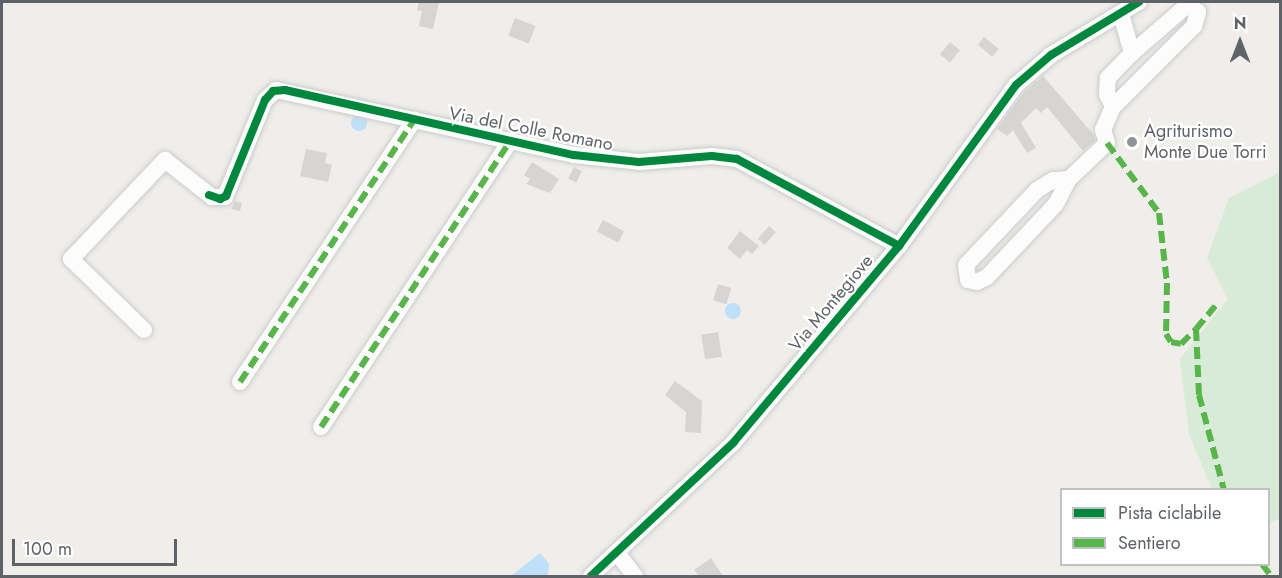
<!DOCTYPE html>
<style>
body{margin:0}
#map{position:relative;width:1282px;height:578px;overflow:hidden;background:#efeeea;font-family:Jost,sans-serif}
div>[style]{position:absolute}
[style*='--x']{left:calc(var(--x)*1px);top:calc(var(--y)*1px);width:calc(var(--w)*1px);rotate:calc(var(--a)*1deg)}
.green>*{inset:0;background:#d8ebd6}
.water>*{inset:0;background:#bfe0f9}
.round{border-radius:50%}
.building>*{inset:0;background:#d6d5d3;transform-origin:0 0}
.roads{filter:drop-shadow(0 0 2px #cbcccc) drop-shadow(0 0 2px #cbcccc)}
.minor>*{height:16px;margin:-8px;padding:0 8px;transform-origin:8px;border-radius:8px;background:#fdfcfc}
.quiet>*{height:6px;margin-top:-3px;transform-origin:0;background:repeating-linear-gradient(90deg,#58b549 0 12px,transparent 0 18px)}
.cycleway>*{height:8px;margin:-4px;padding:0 4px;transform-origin:4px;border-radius:4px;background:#00873e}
.dots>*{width:16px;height:16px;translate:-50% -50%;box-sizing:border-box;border:3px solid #fff;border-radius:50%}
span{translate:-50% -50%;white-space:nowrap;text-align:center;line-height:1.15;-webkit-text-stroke:4.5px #fff;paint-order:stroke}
.street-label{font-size:18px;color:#5f6368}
.poi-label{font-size:18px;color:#5f6368}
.left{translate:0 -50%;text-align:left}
.frame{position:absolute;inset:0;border:3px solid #5f6368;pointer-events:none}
.legend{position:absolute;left:1060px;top:488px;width:210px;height:78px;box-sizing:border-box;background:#fff;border:2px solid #bfc1c3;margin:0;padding:8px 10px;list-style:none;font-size:18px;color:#5f6368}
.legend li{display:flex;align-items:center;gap:12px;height:30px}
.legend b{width:30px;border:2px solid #bfc1c3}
.north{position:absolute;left:1210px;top:12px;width:60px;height:60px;-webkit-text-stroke:4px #fff;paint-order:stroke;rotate:0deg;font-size:16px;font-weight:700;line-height:24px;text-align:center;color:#5f6368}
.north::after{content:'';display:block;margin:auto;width:21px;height:27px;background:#5f6368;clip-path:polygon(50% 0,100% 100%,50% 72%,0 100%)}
.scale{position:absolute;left:12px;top:539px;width:165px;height:27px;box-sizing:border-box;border:3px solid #5f6368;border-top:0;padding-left:8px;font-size:18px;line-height:21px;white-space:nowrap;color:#5f6368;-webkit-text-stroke:4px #fff;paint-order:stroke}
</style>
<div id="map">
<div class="green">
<i style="clip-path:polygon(1280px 172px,1280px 518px,1269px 524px,1268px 490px,1212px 489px,1189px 434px,1180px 359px,1228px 299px,1207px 258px,1229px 198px)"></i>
</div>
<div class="water">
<i class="round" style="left:351px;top:115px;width:16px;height:16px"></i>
<i class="round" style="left:725px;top:303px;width:16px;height:16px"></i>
<i style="clip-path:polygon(540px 553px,549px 564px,548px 576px,511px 576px)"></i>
</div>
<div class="building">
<i style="clip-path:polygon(419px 2px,439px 2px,433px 29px,419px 26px,422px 11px,417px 10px)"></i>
<i style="left:515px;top:18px;width:22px;height:19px;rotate:21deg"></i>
<i style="left:984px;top:37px;width:19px;height:10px;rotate:39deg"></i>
<i style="left:950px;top:42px;width:13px;height:16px;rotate:39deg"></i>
<i style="clip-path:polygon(1043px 76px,1094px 135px,1095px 140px,1083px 151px,1047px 107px,1041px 113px,1036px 108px,1021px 123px,1036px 148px,1027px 153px,1013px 130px,1007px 136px,997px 129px,1024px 92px)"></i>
<i style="clip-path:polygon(306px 149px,327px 153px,325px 163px,332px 165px,328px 182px,300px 176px)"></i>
<i style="clip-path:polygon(532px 162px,559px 179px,550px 193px,526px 184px,530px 179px,524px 175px)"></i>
<i style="left:574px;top:167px;width:9px;height:13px;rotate:27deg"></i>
<i style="clip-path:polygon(235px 201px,242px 203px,240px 211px,231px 209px)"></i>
<i style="left:603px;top:220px;width:24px;height:13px;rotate:28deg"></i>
<i style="left:769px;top:226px;width:9px;height:17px;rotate:41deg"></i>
<i style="clip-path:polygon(740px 231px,759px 246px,752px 254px,747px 250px,740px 259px,727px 248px)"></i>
<i style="left:718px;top:284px;width:14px;height:17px;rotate:17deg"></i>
<i style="left:718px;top:332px;width:25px;height:17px;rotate:81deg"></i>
<i style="clip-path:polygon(675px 381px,702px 401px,701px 433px,685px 432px,686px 412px,665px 395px)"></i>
<i style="clip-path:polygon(711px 558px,723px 576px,699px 576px,694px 570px)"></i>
</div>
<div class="roads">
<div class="minor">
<i style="--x:1121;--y:14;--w:41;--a:74.2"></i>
<i style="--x:1132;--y:53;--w:35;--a:134"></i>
<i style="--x:1108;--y:78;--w:16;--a:94"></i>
<i style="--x:1107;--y:94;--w:14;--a:65"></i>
<i style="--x:1113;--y:107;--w:115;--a:-45"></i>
<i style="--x:1194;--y:26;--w:15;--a:-74"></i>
<i style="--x:1198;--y:12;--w:9;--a:-148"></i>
<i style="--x:1190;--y:7;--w:6;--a:171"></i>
<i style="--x:1184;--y:8;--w:69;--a:139.1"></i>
<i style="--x:1069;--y:179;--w:16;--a:176"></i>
<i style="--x:1053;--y:180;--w:19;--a:148"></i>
<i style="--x:1037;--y:190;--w:103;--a:133.4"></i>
<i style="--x:966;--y:265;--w:15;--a:82"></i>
<i style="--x:968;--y:280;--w:9;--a:13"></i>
<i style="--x:977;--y:282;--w:11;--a:-27"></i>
<i style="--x:987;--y:277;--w:100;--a:-46.6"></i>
<i style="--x:1056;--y:204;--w:28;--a:-63"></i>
<i style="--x:1069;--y:179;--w:52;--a:-43.5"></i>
<i style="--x:1107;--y:143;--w:14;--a:-107"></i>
<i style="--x:1103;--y:130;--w:25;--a:-67"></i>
<i style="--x:144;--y:330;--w:102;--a:-135.8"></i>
<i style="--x:71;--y:259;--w:137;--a:-46.5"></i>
<i style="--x:165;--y:160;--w:60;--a:38.2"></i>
<i style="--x:212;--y:197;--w:13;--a:0"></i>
<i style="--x:225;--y:197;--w:105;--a:-67.6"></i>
<i style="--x:265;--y:100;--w:15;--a:-42"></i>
<i style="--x:276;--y:90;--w:305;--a:12.3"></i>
<i style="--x:574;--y:155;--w:65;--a:6.1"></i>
<i style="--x:639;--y:162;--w:73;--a:-4.7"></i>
<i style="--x:712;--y:156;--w:25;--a:7"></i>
<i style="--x:737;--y:159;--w:184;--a:28.2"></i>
<i style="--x:240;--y:382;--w:315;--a:-56.4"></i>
<i style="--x:321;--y:427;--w:341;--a:-56.5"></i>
<i style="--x:617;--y:553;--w:29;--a:52"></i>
<i style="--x:591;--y:576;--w:195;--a:-43.1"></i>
<i style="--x:733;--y:443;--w:258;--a:-49.9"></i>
<i style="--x:899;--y:246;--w:199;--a:-54"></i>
<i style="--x:1016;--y:85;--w:46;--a:-40.6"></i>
<i style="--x:1051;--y:55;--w:103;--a:-31.1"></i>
</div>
</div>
<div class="quiet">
<i style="--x:1107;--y:143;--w:87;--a:53.4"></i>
<i style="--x:1159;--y:213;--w:70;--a:83.5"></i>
<i style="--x:1167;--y:283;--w:51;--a:91.1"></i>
<i style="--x:1166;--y:334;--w:9;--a:58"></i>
<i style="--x:1171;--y:342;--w:10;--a:11"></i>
<i style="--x:1181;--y:344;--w:21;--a:-45"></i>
<i style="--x:1196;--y:329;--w:66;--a:87.4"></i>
<i style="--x:1199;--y:395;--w:98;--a:75.3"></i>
<i style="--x:1196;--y:329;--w:35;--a:-50"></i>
<i style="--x:240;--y:382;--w:315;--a:-56.4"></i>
<i style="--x:321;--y:427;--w:341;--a:-56.5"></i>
<i style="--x:1262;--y:564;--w:15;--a:53"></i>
</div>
<div class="cycleway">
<i style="--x:209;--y:195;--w:12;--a:20"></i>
<i style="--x:220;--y:199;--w:7;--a:-27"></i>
<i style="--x:226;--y:196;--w:104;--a:-67.9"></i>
<i style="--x:265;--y:100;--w:12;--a:-48"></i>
<i style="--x:273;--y:91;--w:12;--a:-5"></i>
<i style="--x:285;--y:90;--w:296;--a:12.7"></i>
<i style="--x:574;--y:155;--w:65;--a:6.1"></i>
<i style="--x:639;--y:162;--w:73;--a:-4.7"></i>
<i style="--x:712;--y:156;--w:25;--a:7"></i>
<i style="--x:737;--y:159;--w:184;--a:28.2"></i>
<i style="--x:591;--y:576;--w:195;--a:-43.1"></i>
<i style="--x:733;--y:443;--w:258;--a:-49.9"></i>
<i style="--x:899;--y:246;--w:199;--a:-54"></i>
<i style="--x:1016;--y:85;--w:46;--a:-40.6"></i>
<i style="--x:1051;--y:55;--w:103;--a:-31.1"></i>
</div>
<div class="dots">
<i style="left:1132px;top:142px;background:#919496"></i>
</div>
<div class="street-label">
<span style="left:531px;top:129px;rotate:11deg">Via del Colle Romano</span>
<span style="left:831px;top:303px;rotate:-50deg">Via Montegiove</span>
</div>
<div class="poi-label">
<span class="left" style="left:1144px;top:142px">Agriturismo<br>Monte Due Torri</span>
</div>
<div class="frame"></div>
<ul class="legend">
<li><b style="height:8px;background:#00873e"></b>Pista ciclabile</li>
<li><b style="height:8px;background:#58b549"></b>Sentiero</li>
</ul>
<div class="north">N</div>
<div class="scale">100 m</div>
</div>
